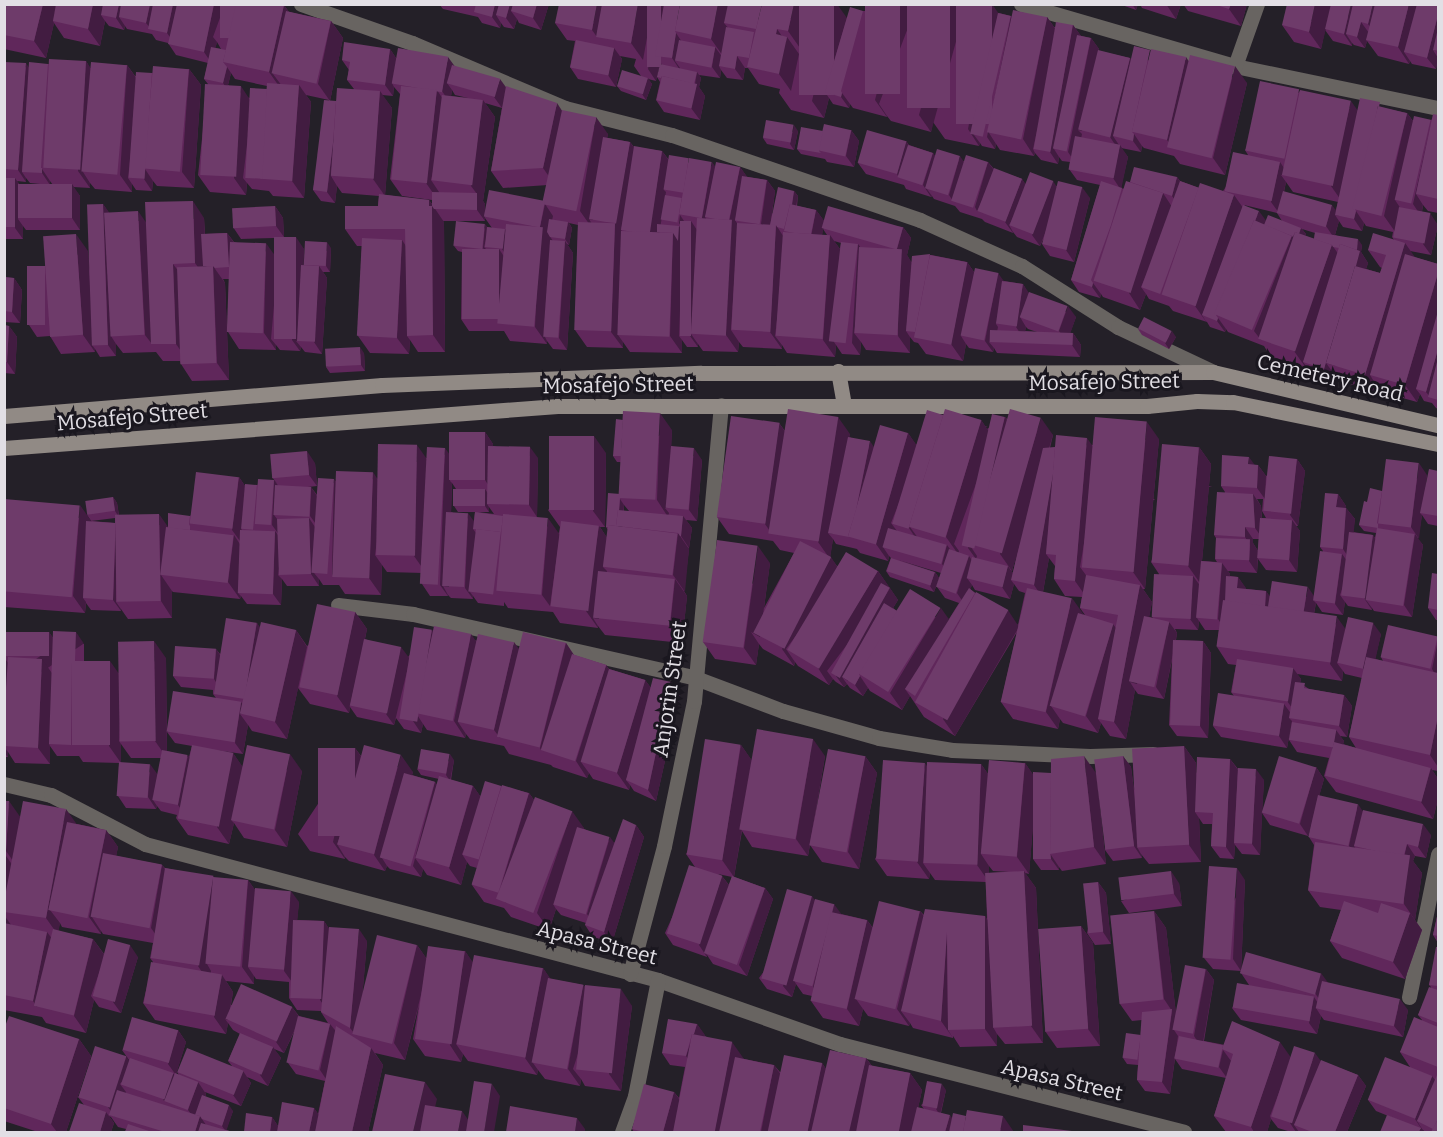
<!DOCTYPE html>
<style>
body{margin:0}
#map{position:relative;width:1443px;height:1137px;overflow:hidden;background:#242028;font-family:Bitter,serif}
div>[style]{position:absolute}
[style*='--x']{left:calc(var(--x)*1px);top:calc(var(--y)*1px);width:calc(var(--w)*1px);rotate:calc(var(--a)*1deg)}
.minor>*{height:15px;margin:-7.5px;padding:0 7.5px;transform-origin:7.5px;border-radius:7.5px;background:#686461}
.secondary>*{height:15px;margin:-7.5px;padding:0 7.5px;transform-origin:7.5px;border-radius:7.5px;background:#918a85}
.wall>*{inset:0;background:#60275b}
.shaded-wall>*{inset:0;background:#421c41;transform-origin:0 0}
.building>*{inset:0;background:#6e3b6a;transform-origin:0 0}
span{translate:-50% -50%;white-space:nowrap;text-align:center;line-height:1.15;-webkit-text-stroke:6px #1a171f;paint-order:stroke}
.street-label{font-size:21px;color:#e2dfe5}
.frame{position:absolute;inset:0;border:6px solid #e2dfe5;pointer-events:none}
</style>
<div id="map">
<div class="minor">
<i style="--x:301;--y:4;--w:118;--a:19.4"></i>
<i style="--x:412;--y:43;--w:166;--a:23"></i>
<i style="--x:565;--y:108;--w:110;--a:14.2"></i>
<i style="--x:672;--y:135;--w:262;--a:18.9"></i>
<i style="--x:920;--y:220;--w:112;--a:24.3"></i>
<i style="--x:1022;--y:266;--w:114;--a:32.4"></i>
<i style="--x:1118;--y:327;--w:105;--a:25.3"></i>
<i style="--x:1021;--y:4;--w:223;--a:16.2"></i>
<i style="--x:1235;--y:66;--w:207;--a:11.7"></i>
<i style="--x:1235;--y:66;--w:66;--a:-70.5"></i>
<i style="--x:338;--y:605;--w:76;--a:6.8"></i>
<i style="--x:413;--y:614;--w:287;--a:12.7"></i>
<i style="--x:693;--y:677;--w:96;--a:20.7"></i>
<i style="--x:783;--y:711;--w:100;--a:15.7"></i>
<i style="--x:879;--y:738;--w:74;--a:9.3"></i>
<i style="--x:952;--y:750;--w:138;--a:2.5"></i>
<i style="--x:1090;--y:756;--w:63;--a:-1.8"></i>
<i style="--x:4;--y:784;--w:48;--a:13.2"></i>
<i style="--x:51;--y:795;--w:106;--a:27.5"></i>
<i style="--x:145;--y:844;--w:531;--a:14.85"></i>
<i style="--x:658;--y:980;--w:193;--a:19.4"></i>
<i style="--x:840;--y:1044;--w:355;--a:14.3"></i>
<i style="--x:630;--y:974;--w:132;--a:-75.1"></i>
<i style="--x:664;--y:846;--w:148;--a:-78.3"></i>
<i style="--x:694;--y:701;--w:297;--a:-84.8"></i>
<i style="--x:1409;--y:997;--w:146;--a:-78.5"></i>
<i style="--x:622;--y:1132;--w:38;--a:-70"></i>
<i style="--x:635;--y:1096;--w:118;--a:-78.8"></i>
</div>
<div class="secondary">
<i style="--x:838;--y:371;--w:35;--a:80"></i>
<i style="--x:4;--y:416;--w:379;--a:-4.7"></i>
<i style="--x:382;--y:385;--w:319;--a:-2.2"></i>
<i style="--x:701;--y:373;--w:512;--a:-0.11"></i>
<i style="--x:1213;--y:372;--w:231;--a:13.3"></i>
<i style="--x:4;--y:448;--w:555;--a:-4.34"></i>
<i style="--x:557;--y:406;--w:590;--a:0"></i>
<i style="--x:1147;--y:406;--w:50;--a:-5.7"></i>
<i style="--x:1197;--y:401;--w:36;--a:2"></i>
<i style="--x:1233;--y:402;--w:209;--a:11.6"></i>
</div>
<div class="wall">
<i style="clip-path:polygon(evenodd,4px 4px,284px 5px,289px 12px,331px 21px,343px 38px,330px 101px,336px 101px,354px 89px,347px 80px,349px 70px,342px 60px,390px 49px,396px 58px,454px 66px,562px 111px,608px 134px,607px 138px,630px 142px,634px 147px,662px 151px,669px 160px,715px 167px,740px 167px,747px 177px,767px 180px,775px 191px,772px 214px,794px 191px,798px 196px,797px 206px,816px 210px,824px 221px,903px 227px,911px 238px,907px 255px,911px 262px,931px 255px,967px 262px,974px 272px,1004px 281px,1023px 284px,1028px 293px,1076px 317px,1070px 333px,1073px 333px,1081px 345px,1080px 357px,997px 353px,994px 348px,993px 352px,969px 348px,966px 344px,963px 361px,926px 354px,918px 343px,914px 342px,910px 337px,910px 353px,866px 350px,861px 342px,860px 355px,842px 354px,836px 345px,835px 357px,787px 353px,782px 345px,782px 349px,743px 347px,739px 342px,738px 352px,703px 351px,698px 344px,698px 347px,687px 347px,682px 340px,682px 353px,630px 352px,623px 342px,623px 348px,587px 347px,575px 330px,578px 225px,569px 223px,572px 228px,569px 245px,567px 244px,573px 253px,567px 350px,553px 349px,547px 341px,547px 344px,510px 341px,504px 331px,469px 331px,461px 319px,462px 252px,458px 251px,454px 246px,487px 227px,492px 228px,485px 218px,485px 221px,442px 221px,444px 222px,445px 352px,418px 352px,410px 340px,409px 354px,370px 353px,358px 336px,362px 246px,357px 246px,345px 229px,378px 206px,379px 196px,342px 193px,337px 186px,335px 203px,321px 201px,313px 190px,329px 100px,306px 95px,311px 102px,304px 198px,273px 196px,269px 191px,252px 189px,247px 183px,246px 195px,210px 192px,198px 175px,208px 84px,204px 79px,208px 63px,176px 55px,168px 43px,156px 40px,152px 34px,127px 29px,125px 26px,124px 30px,109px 26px,105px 21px,100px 46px,64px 38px,54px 23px,46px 58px,4px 49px,4px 4px,217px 42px,221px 49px,215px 48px,217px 42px,4px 4px,231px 73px,235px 79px,267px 86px,267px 89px,249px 98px,228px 85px,231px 73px,4px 4px,394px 87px,400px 94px,390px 179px,402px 196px,432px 200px,432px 204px,429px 200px,385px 195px,392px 108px,382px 95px,393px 96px,394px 87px,4px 4px,452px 90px,455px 95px,468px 98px,451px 96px,452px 90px,4px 4px,485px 103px,502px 108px,491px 171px,503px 188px,548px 185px,546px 201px,485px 212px,485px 204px,483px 201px,495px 117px,485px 103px,4px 4px,823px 229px,827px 235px,822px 235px,823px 229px,4px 4px,834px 241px,841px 243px,840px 249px,834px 241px,4px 4px,1026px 327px,1028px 329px,1037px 332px,1025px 331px,1026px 327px)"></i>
<i style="clip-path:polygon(439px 4px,549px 4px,541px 30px,519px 23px,517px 19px,514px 29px,504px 27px,501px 23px,500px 28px,482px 23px,478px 17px,443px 9px)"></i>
<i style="clip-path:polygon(1119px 4px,1138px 4px,1136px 10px)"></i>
<i style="clip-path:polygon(1140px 4px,1181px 4px,1176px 19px,1142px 8px)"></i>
<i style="clip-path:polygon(1183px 4px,1247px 4px,1241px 26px,1188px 11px)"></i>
<i style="clip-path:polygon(1438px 4px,1438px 58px,1436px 69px,1412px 64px,1410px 61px,1409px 64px,1378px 56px,1367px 41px,1365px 48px,1354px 45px,1352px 43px,1352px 46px,1333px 41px,1325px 30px,1321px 49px,1294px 42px,1282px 25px)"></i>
<i style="clip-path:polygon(evenodd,863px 11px,999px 13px,1011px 16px,1012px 17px,1047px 17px,1054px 27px,1073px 25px,1081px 36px,1091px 38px,1099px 49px,1098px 51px,1130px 58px,1131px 60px,1188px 61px,1247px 83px,1225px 175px,1180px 164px,1174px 156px,1144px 148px,1142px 146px,1141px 152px,1121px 148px,1128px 157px,1121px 187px,1123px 189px,1130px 182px,1177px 177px,1180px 181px,1199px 188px,1223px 191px,1248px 155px,1245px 150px,1300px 91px,1358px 111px,1383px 108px,1407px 113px,1413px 121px,1431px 120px,1438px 115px,1438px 213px,1428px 211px,1423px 205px,1422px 212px,1438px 225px,1431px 255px,1410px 251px,1414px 257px,1438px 264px,1438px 409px,1436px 408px,1432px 403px,1424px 401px,1420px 394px,1417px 402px,1381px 392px,1378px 388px,1377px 392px,1337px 380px,1334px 374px,1332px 380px,1311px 373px,1307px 367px,1306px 368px,1270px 356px,1264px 346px,1228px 332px,1226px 329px,1225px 332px,1210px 327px,1207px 322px,1173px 311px,1169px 306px,1149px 299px,1146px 294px,1140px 310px,1103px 297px,1101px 294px,1100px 298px,1079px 292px,1071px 280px,1100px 185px,1077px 180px,1069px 169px,1070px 162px,1062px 161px,1059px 157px,1058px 164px,1041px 160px,1035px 153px,1034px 156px,1000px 150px,996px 144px,995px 149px,982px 146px,980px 143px,979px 146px,945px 139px,933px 122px,931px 132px,891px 121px,887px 116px,887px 117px,853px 108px,850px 104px,849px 108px,833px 104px,829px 98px,824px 118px,791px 110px,779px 93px,780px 89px,759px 84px,748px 68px,745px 68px,743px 80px,727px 78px,721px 70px,720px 78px,699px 75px,701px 78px,699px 87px,705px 96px,700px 120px,664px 112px,656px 100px,660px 82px,657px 77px,662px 65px,660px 62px,656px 81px,648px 79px,652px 84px,646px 100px,621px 91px,617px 86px,641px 76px,634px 66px,636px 59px,620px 56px,622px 59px,616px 87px,578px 79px,570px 67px,575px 41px,567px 40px,555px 23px,847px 18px,863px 11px,1286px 182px,1293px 192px,1338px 202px,1336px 210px,1284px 192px,1286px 182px,863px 11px,1244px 205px,1277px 213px,1282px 221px,1266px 221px,1244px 205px,863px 11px,1339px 221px,1343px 227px,1362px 231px,1364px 223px,1366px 226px,1393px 232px,1392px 237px,1394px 240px,1368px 250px,1380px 267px,1382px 268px,1380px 273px,1366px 269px,1368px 263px,1361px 252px,1362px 245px,1335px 235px,1339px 221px,863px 11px,1302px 229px,1315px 233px,1314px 239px,1305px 236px,1306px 234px,1302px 229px)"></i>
<i style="clip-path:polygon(evenodd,86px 61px,90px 68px,127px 65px,135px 76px,152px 73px,189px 69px,201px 85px,194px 188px,157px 186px,153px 181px,152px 191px,136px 190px,132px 184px,132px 192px,95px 189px,90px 183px,90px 188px,73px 187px,80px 196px,80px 230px,26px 230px,23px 226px,23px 239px,4px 239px,4px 62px,29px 68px,48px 64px,86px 61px,26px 178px,30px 183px,50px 185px,50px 181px,53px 185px,20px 185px,17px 181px,26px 182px,26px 178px)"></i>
<i style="clip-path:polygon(851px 130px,859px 141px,854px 167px,827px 162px,825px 159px,801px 154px,797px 149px,823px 131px)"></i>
<i style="clip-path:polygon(798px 131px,794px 150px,767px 144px,763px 138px)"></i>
<i style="clip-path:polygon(906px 141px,909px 145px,933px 153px,935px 156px,964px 161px,988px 162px,994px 169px,1022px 179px,1025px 184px,1057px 186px,1090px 198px,1074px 262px,1050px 256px,1042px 244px,1044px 238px,1040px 246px,1017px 237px,1013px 232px,1013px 233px,985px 222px,982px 219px,960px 212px,955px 206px,934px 199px,932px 196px,931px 197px,906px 189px,904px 185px,866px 174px,858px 163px)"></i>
<i style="clip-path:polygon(103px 204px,109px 213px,146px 223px,204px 218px,205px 234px,227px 233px,234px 242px,274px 254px,274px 238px,241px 239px,233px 227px,275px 206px,283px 218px,284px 237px,304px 249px,303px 265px,331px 248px,330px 272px,323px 272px,327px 278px,322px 354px,305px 352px,301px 347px,300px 351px,280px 350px,276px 345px,276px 350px,239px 349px,228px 332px,229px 279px,223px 279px,225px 283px,229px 380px,192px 381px,181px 364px,180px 361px,163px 361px,156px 352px,123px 353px,116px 344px,116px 356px,100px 357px,95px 349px,95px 352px,61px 354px,50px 336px,37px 337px,29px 325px,45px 266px,88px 251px,89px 271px)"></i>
<i style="clip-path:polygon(4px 277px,14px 278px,22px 290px,20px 323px,4px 322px)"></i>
<i style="clip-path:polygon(4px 325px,9px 326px,17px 337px,15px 374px,4px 373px)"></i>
<i style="clip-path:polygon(1138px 329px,1176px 337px,1169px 349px,1142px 335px)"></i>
<i style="clip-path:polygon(364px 353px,365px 371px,330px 373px,326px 367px)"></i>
<i style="clip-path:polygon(evenodd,943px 415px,981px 420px,987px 429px,1005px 417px,1007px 419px,1053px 435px,1050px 448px,1092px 445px,1159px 439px,1145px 589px,1143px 589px,1152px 602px,1149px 617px,1153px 618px,1152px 617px,1159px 574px,1151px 562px,1199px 447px,1211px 464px,1202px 561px,1217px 562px,1215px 559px,1216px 538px,1214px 535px,1225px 492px,1221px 486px,1254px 465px,1258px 465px,1266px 476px,1297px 459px,1305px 471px,1298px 526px,1296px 526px,1300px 531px,1297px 572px,1266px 570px,1258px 559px,1257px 573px,1228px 571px,1230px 574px,1230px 576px,1238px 577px,1246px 589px,1266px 591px,1269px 596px,1315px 597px,1323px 551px,1320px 547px,1338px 494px,1346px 506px,1345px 508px,1346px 508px,1355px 519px,1353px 532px,1373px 535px,1375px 538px,1376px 533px,1364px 531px,1359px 525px,1367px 502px,1382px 491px,1427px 475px,1425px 488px,1438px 471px,1438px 526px,1428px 524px,1422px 515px,1418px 539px,1423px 545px,1412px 617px,1374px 611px,1372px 608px,1372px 610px,1348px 606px,1345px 602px,1343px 615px,1322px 612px,1316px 603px,1314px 614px,1345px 629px,1381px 634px,1375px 659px,1383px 661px,1381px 657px,1438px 637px,1438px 771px,1432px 770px,1438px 779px,1438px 799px,1433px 819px,1336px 792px,1324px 776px,1329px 758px,1297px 752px,1289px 740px,1292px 721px,1287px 748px,1221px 737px,1213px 726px,1234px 696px,1231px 692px,1236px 665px,1228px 664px,1217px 647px,1219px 630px,1205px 630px,1199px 621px,1198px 630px,1175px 629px,1177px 633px,1176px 640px,1203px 641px,1211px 653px,1208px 738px,1177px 736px,1169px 725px,1172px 660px,1164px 699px,1138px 694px,1135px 690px,1126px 739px,1110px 736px,1101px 723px,1098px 733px,1063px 723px,1060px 719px,1058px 729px,1013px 719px,1001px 702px,1017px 632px,955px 736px,924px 717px,910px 696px,902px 710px,870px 691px,868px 688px,863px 696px,850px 688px,847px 684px,844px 687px,836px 682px,833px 679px,829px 685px,798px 666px,795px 662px,794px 666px,763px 649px,759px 644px,756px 665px,715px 659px,703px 642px,770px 563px,764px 608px,794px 553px,780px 550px,773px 541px,729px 534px,717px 517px,779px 423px,785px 431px,850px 434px,849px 437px,874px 448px,908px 433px,916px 445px,943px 415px,1257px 499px,1263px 499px,1262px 511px,1266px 518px,1262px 518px,1261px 506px,1257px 499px,943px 415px,833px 539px,836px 544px,857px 549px,860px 553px,888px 561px,889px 556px,891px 558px,886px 571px,890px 577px,934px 592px,939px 578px,935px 572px,898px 560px,941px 573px,937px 587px,945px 598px,959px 603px,949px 619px,897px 611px,893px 608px,898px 600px,878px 571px,837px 566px,830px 557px,833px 539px,943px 415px,1253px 539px,1259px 539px,1258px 551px,1253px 543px,1253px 539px,943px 415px,1018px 549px,1013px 573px,1010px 570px,1012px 571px,1018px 549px,943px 415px,1049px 558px,1055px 566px,1054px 579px,1065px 596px,1082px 597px,1080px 608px,1085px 615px,1043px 592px,1049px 558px,943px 415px,1014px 584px,1019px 591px,1025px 593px,1018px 625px,970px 589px,972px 585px,975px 590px,1010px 599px,1014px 584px,943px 415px,1343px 671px,1345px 674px,1362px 678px,1349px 737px,1356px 748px,1343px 744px,1344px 741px,1340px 736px,1347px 737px,1352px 706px,1344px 695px,1309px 689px,1300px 683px,1301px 679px,1297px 674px,1342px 681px,1343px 671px)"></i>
<i style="clip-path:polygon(evenodd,672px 430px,671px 446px,702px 460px,697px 521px,686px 520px,692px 528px,689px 548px,688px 548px,689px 549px,684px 591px,687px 596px,682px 643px,605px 635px,598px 626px,598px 628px,560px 623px,553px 612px,508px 608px,504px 602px,504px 606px,478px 603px,473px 596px,473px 599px,451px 598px,448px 595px,448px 596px,430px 596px,422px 584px,423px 573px,387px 572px,382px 565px,381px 595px,345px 594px,339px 585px,323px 585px,319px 579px,319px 586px,287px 586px,282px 579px,281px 605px,247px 604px,241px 596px,240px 599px,173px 592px,172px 591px,172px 618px,128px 619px,121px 609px,121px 611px,91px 610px,86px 603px,85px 613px,4px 607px,4px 499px,91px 521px,115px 523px,115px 518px,91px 521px,87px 515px,113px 497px,117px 503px,119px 515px,168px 527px,190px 516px,239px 477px,245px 486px,257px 485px,274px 480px,278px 485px,272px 477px,315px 463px,317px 486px,308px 487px,311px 487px,317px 495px,336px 481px,377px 479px,426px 458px,449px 454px,485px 432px,493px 444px,493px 446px,538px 458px,537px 517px,530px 517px,559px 533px,560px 527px,548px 510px,606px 453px,605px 527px,600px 527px,607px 538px,608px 530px,606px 527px,620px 494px,621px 462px,617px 462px,613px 456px,672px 430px,452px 483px,456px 489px,454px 506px,458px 512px,475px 512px,474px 521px,451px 512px,452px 483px,672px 430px,624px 505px,629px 511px,624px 511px,624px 505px,672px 430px,489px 507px,494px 514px,478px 512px,489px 512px,489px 507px)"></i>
<i style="clip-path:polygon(1438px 574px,1438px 620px,1436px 620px,1428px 608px)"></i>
<i style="clip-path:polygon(evenodd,355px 612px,367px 629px,365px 639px,408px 657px,432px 630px,433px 632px,519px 649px,566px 643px,574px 655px,606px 665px,609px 669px,645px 680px,651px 688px,680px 694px,656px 801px,634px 791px,630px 785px,629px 790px,593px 779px,589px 773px,587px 778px,553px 767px,551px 765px,509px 754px,504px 746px,470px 739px,466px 734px,465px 738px,427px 730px,423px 724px,421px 733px,404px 729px,396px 718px,398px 711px,394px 725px,357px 717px,350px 707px,349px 713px,310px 704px,298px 688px,287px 739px,252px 731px,248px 725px,243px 754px,215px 750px,233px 753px,243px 768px,302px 771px,287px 847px,244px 838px,234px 823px,229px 844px,188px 835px,176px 818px,177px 815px,161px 811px,157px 806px,156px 809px,126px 808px,118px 796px,119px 763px,83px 762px,79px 756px,57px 756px,50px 746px,50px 764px,15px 763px,8px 752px,8px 757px,4px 757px,4px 632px,49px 632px,52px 637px,84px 644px,84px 661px,118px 673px,166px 658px,167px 751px,189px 757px,192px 746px,175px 743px,167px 732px,216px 698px,213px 694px,213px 690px,181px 687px,173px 676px,216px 649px,220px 654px,257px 623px,259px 627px,296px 630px,307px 646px,355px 612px,121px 744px,131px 758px,161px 758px,158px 775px,121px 763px,121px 744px)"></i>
<i style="clip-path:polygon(evenodd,741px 745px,752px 761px,825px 756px,812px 835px,865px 756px,877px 773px,859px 869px,822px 862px,810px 845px,808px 856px,752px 847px,742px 831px,734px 877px,765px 888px,773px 899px,747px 976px,713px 964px,707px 955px,707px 957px,673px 945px,665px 933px,695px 867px,686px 854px,741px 745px,718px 874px,732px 877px,729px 885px,722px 876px,718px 874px)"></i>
<i style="clip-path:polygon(1184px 746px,1196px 763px,1196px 773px,1230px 759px,1238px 769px,1264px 780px,1262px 812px,1316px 767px,1324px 779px,1319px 796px,1431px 835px,1426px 858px,1415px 856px,1413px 861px,1422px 873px,1415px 920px,1422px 930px,1405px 979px,1342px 958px,1330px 941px,1341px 910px,1320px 907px,1308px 890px,1314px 845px,1309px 837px,1313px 816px,1308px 836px,1270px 825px,1262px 813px,1260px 855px,1242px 854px,1235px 845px,1234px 859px,1220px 858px,1211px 846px,1212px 824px,1203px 824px,1199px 818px,1201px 862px,1149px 864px,1141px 854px,1142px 858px,1113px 861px,1105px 850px,1123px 756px,1131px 767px,1134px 790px)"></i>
<i style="clip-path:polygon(355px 748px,361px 756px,413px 772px,412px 775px,435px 782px,437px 785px,439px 779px,421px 775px,417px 769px,454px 760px,451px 780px,473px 786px,480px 796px,501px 786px,529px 793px,534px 800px,584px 828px,584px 829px,614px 843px,636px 825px,644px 837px,612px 943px,593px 937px,585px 925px,586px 923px,561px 915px,556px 909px,549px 930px,511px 917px,504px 908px,484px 902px,472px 885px,477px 868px,470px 866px,467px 862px,461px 885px,427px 875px,423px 869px,421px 877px,390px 869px,387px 866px,385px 871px,349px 861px,345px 857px,345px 859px,310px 851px,298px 834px)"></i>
<i style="clip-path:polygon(evenodd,1025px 763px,1033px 775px,1096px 773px,1106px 864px,1062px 871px,1059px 867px,1059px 870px,1041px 870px,1033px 859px,1033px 824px,1029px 874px,1025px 873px,1036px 888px,1043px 1043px,1005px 1044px,997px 1034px,997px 1046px,960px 1047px,953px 1036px,953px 1038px,913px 1028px,910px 1023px,909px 1026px,868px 1016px,863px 1009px,859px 1026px,823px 1018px,811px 1001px,812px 996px,803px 994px,796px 984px,792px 997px,767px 989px,759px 978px,815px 901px,841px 914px,867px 920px,873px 928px,920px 911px,924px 915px,985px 916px,987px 920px,986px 882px,935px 880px,930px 873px,929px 879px,887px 876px,875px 859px,926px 766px,981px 764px,988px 774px,1025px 763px,989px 866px,993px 871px,1009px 872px,989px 873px,989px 866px)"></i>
<i style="clip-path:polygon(evenodd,4px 801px,20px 817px,77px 824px,106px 830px,118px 847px,116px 856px,162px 865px,165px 868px,214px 878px,248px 880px,255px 890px,299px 902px,297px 920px,324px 921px,329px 929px,367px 941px,362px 999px,417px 945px,426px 958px,465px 951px,472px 962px,543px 968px,550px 979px,583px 985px,585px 987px,632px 1006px,621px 1091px,585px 1086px,581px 1079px,580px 1086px,545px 1079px,538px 1070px,537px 1075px,468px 1061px,463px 1054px,461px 1062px,425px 1056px,413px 1039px,419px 1005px,405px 1060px,375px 1053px,383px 1065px,368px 1132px,244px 1132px,272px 1117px,278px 1126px,314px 1108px,318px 1114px,325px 1081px,296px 1074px,288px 1063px,296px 1028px,284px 1053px,274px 1049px,281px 1058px,268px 1086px,247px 1077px,251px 1083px,241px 1106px,205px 1092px,206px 1094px,205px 1097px,233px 1111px,226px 1130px,233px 1132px,125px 1132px,126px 1129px,118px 1127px,111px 1117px,109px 1116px,114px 1123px,111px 1132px,69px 1132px,84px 1105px,78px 1097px,129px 1060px,122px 1050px,178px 1030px,186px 1042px,176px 1074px,179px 1075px,177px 1072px,232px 1066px,228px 1061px,240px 1034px,233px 1030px,228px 1023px,226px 1034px,155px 1020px,143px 1003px,153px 962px,150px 958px,153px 943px,103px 934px,101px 931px,101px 934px,62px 927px,60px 923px,58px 931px,93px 939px,104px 954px,138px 957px,121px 1013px,99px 1007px,94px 1000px,86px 1033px,46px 1023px,42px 1017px,4px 1010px,4px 801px,254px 976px,256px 979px,289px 982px,289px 998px,297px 1010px,321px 1011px,321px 1012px,328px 1023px,299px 1016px,292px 1007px,231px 1005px,233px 992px,226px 981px,254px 984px,254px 976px)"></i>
<i style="clip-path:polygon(1245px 880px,1241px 971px,1213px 969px,1204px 958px)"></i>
<i style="clip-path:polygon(1098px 882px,1106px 893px,1111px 944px,1095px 945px,1087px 933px)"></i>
<i style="clip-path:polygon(1179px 883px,1182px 906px,1129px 913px,1121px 901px)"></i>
<i style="clip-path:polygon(1154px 911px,1166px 928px,1176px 1014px,1177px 1015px,1206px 969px,1214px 980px,1204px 1041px,1290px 1057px,1321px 1061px,1358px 1075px,1366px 1086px,1347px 1132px,1291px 1132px,1278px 1128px,1271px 1119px,1267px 1132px,1226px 1132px,1214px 1116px,1226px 1078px,1182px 1069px,1175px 1059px,1170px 1094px,1145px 1091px,1137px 1080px,1138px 1065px,1127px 1064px,1123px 1058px,1141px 1035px,1142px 1020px,1132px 1021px,1120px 1004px)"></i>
<i style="clip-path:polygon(1438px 912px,1438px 943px,1433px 935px)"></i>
<i style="clip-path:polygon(1081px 926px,1093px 943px,1100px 1046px,1057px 1048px,1045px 1031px)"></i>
<i style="clip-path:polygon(1438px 947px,1438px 1132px,1425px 1132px,1423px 1130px,1376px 1111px,1368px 1100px,1410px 1067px,1400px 1052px,1422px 1020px,1418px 1015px,1431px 987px,1429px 985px)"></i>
<i style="clip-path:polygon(1241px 973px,1328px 983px,1408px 1010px,1403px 1037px,1324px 1020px,1321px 1016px,1317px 1034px,1241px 1020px,1232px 1008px,1249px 985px)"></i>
<i style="clip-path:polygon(697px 1024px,705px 1036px,744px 1059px,774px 1065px,780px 1072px,822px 1063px,826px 1069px,866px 1058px,872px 1066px,910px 1073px,922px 1090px,918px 1108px,924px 1109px,921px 1105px,946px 1090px,941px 1113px,952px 1118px,1014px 1132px,634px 1132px,632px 1129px,674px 1092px,679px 1098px,685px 1067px,670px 1065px,662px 1053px)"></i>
<i style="clip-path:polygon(4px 1029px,79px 1039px,91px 1056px,66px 1132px,38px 1132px,4px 1121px)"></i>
</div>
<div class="shaded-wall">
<i style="clip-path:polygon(43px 4px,58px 4px,53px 21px,54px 23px,46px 58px,34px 41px)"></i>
<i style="clip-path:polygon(93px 4px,109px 4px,101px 15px,105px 21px,100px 46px,88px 29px)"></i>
<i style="clip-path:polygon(119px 4px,130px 4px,119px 17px,125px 26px,124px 30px,116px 18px)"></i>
<i style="clip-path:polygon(150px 4px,161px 4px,151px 29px,146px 23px)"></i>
<i style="clip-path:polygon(173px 4px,184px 4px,175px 44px,167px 33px)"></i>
<i style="clip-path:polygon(214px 4px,225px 4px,213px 37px,217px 42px,212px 64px,204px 52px)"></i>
<i style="clip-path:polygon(495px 4px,506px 4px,496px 15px,501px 23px,500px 28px,492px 17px)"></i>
<i style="clip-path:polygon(510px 4px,521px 4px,511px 11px,517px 19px,514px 29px,506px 18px)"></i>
<i style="clip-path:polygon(537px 4px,549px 4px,541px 30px,533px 18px)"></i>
<i style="clip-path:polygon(597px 4px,612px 4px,597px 37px,592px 30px)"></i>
<i style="clip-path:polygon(638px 4px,653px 4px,643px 60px,631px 43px)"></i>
<i style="clip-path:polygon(661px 4px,672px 4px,655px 56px,660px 62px,656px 81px,648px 69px)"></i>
<i style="clip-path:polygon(718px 4px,734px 4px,724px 23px,729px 29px,723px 56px,711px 39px)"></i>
<i style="clip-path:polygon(794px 4px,810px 4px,800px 48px,788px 31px)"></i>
<i style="clip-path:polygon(834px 4px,837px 4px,847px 18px,825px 92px,829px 98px,824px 118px,812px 101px)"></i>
<i style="clip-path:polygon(900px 4px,917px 4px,879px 104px,887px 116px,887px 117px,875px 100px)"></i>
<i style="clip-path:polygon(950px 4px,962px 4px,965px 9px,931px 132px,919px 115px)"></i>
<i style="clip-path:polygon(992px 4px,1004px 21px,974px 135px,980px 143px,979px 146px,968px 129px)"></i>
<i style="clip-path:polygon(1132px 4px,1138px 4px,1136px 10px)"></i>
<i style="clip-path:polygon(1166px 4px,1181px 4px,1176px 19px)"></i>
<i style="clip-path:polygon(1231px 4px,1247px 4px,1241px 26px,1229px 9px)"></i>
<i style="clip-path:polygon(1315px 4px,1332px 4px,1321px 49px,1309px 32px)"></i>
<i style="clip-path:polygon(1351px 4px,1362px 4px,1346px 34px,1352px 43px,1352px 46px,1344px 34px)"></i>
<i style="clip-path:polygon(1373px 4px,1384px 4px,1376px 35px,1368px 24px)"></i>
<i style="clip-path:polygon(1409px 4px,1425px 4px,1404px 52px,1410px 61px,1409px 64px,1398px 47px)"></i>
<i style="clip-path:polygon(284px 5px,296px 22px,273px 74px,282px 86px,281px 89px,269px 72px)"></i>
<i style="clip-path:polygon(1438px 15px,1438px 51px,1433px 50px,1438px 58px,1436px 69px,1427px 58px)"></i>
<i style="clip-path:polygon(1011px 16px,1019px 27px,989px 133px,996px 144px,995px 149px,987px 137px)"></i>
<i style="clip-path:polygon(1047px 17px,1059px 34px,1033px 149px,1035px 153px,1034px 156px,1023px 139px)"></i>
<i style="clip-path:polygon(331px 21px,343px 38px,330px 101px,318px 84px)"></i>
<i style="clip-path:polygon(1361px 22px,1369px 33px,1366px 40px,1367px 41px,1365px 48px,1357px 37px)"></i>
<i style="clip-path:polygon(1073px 25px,1081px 36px,1054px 149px,1059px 157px,1058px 164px,1050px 152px)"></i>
<i style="clip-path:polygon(777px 29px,786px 42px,787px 37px,799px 54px,791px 91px,779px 74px,776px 34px)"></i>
<i style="clip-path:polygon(676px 33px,684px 45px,675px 61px,680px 68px,680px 70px,672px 58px)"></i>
<i style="clip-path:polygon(1091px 38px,1099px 49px,1082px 131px,1078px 130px,1082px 134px,1076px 164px,1068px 152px)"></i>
<i style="clip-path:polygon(715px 47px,723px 58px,719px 66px,721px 70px,720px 78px,712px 67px)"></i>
<i style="clip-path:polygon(614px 48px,622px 59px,616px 87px,608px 75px)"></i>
<i style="clip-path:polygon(390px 49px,398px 61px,392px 83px,394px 87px,393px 96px,385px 85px)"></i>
<i style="clip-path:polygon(737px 56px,745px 68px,743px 80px,735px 69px)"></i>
<i style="clip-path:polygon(448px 57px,456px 68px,447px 83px,452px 90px,450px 103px,442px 91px)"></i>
<i style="clip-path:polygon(1186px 57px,1197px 74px,1173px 148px,1167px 140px)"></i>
<i style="clip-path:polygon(1130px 58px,1138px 70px,1113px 136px,1119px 145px,1118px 149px,1110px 137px)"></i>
<i style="clip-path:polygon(86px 61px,97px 78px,83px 172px,90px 183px,90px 188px,78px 171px)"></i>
<i style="clip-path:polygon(26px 63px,34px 75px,22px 172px,26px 178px,26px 182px,18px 170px)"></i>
<i style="clip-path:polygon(127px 65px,139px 82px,128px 178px,132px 184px,132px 192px,120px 175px)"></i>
<i style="clip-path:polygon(1235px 66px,1247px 83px,1225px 175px,1213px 158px)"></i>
<i style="clip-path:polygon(227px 67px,231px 73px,227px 89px,223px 83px)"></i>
<i style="clip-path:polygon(189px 69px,201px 85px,194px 188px,182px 172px)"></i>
<i style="clip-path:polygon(697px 72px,701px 78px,699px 87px,705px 96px,700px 120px,691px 108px)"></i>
<i style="clip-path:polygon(648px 78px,652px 84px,646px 100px,642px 94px)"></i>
<i style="clip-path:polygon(500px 79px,508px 90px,502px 108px,494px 97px)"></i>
<i style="clip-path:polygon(299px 85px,311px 102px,304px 198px,292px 181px)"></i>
<i style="clip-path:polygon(241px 86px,252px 103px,243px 178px,247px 183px,246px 195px,234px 178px)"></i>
<i style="clip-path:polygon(437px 90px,448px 107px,431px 180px,439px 192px,438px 200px,426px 183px)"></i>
<i style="clip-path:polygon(380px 91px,392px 108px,385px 196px,373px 179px)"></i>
<i style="clip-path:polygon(842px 93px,850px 104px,849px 108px,841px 97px)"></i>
<i style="clip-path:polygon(483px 100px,495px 117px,483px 201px,485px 204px,485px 221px,477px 210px,477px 194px,471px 186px)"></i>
<i style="clip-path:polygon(338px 101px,331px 176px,337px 186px,335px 203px,327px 192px)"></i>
<i style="clip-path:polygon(1351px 101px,1363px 118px,1343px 203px,1331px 186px)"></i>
<i style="clip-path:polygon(557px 103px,568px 120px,555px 185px,543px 168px)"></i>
<i style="clip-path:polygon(1407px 113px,1419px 130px,1395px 200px,1401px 209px,1396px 233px,1384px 216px)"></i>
<i style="clip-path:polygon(596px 117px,608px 134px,593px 220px,589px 219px,592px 224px,592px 228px,580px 211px)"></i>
<i style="clip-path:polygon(1432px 120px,1416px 194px,1423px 205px,1421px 216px,1413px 204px)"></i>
<i style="clip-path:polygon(794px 125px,798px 131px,794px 150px,790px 144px)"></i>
<i style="clip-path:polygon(851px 130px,859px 141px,854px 167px,846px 156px)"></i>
<i style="clip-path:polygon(1134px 134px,1142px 146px,1141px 152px,1133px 141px)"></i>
<i style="clip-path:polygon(906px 141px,914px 153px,899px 178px,897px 174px)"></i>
<i style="clip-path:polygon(630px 142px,638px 153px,621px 230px,624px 234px,618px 335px,623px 342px,623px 348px,611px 332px,615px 223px)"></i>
<i style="clip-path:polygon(1120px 145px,1128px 157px,1121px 190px,1113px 178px)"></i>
<i style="clip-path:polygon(662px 151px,670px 162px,664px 190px,666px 192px,658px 241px,649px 234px)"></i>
<i style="clip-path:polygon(933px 153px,941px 164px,926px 188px,932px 196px,931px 197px,923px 185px)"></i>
<i style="clip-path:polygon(960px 156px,968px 168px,953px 201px,949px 195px)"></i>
<i style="clip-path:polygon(712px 162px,720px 173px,705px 217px,710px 225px,710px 229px,702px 218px)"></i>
<i style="clip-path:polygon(988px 162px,996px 173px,977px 211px,975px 207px)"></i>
<i style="clip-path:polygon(1280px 162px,1288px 174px,1281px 175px,1286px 182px,1279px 213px,1271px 202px)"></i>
<i style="clip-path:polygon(740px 167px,748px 178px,735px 220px,738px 225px,731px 330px,739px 342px,738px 352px,726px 335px,729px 222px)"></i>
<i style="clip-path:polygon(42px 169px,50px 181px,50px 185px,42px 173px)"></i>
<i style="clip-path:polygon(145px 169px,153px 181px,152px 191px,144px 179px)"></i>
<i style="clip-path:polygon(1177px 177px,1185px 189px,1180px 207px,1172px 196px)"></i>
<i style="clip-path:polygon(15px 178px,23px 190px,18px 219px,23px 226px,23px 239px,15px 228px)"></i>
<i style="clip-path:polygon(1022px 179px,1030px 190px,1009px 225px,1013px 232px,1013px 233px,1005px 222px)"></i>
<i style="clip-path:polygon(767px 180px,775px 191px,769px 235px,761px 224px)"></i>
<i style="clip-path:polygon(1053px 181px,1061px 193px,1040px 246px,1032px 235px)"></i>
<i style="clip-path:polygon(72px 184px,80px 196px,80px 230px,72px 218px)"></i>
<i style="clip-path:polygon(1082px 187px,1090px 198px,1074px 262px,1066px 250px)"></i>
<i style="clip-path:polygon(794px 191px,798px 196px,791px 232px,787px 229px)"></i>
<i style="clip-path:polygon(1163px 193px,1174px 210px,1141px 287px,1146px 294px,1140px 310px,1129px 293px)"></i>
<i style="clip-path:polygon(1234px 195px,1246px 212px,1202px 315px,1207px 323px,1195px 306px)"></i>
<i style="clip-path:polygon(429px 200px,444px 222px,445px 352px,433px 335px,428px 214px)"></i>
<i style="clip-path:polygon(193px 201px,204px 218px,207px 280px,195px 263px)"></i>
<i style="clip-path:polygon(103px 204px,111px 215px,111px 336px,116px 344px,116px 356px,108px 345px)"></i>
<i style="clip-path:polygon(545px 204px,553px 216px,549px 235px,555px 244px,545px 337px,547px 341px,547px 344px,535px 327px,540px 227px)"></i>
<i style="clip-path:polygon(1332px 205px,1340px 216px,1335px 215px,1339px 221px,1334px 238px,1326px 226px)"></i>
<i style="clip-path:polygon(275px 206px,283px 218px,284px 237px,276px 226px)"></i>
<i style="clip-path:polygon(816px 210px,825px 222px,819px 248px,811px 237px)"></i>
<i style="clip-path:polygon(138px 211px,150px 228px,152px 344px,145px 335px)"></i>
<i style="clip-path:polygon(1259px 211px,1267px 222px,1218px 316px)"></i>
<i style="clip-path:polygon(1356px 211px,1364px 223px,1362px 231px,1354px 219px)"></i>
<i style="clip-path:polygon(1430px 213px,1438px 225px,1431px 255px,1423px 244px)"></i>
<i style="clip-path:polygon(680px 215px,684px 221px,683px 229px,679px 223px)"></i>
<i style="clip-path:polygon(691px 221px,699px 233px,691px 334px,698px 344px,698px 347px,690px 336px)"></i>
<i style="clip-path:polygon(568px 222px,572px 228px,569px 245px,565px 239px)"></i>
<i style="clip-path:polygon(485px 224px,489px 229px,484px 247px,487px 250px,487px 254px,483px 248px)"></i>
<i style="clip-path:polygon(776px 225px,787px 242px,775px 336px,782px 345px,782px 349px,770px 332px)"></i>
<i style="clip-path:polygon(679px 226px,683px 232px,679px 336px,682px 340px,682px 353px,670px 336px,673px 233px)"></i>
<i style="clip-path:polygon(903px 227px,911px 238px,907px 255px,914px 266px,906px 331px,910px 337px,910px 353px,898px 336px,897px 249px)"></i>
<i style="clip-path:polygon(1301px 228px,1306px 234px,1261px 340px,1254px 331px,1292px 236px)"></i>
<i style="clip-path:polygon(505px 229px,509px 235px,506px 255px,502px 249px)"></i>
<i style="clip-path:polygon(227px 233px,235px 244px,229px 267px)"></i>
<i style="clip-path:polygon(76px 234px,88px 251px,94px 345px,92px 345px,95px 349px,95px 352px,83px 335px)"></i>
<i style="clip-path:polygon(830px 235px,842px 252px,834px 342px,836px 345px,835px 357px,823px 340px)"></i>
<i style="clip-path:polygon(296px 237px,304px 249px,301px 341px,296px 341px,301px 347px,300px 351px,292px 340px)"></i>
<i style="clip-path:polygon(1358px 239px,1362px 245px,1361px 252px,1368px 263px,1336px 366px,1326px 363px,1334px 374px,1332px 380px,1324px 369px,1356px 251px)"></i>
<i style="clip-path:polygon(402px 240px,413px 257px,407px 336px,410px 340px,409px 354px,397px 338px)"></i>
<i style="clip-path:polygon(565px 241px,573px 253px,567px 350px,559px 338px)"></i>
<i style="clip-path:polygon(327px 242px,331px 248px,330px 272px,326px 266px)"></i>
<i style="clip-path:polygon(266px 243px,278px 260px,271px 339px,276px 345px,276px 350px,264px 333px)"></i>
<i style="clip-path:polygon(1405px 243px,1417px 260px,1370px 375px,1378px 388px,1377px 392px,1365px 375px)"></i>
<i style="clip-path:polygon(858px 244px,866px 255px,854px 333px,861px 342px,860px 355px,852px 343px)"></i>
<i style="clip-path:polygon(1332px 245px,1344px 262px,1303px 362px,1307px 367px,1306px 368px,1294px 351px)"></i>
<i style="clip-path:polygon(499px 249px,507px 261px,498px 320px)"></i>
<i style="clip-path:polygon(967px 262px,979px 279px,961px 336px,966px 344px,963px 361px,951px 344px)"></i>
<i style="clip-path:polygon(173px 264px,185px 280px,188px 361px,176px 344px)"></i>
<i style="clip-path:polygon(213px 266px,225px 283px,229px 380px,217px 363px)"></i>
<i style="clip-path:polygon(319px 266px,327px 278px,322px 354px,314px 342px)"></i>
<i style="clip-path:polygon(998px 273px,1006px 284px,996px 324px,998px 327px,995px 342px,989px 342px,994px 348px,993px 352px,985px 341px)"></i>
<i style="clip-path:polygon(1438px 273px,1438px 330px,1416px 389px,1420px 394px,1417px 402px,1405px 385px)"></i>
<i style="clip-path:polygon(14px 278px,22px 290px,20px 323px,12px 312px)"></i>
<i style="clip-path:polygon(1093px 283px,1101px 294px,1100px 298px,1092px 287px)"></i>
<i style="clip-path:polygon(1023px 284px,1031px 296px,1020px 317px,1026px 327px,1024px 339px,1016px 327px)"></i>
<i style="clip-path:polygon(1068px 306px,1076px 317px,1067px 343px,1059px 331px)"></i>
<i style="clip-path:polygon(1218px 318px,1226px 329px,1225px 332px,1217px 321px)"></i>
<i style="clip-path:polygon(9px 326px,17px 337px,15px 374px,7px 362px)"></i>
<i style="clip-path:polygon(1172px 331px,1176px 337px,1169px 349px,1165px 343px)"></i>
<i style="clip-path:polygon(1073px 333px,1081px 345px,1080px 357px,1072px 345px)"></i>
<i style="clip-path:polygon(360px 347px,364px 353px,365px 371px,361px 365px)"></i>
<i style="clip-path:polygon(1438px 349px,1438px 389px,1430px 397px,1426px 392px)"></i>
<i style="clip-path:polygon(660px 413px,672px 430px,669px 508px,665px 508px,669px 513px,668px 517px,657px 500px)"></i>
<i style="clip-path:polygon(838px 417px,850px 434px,834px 534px,828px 533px,833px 539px,830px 559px,818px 542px)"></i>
<i style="clip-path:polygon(1005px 417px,1013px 429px,969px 544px)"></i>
<i style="clip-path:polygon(1041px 418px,1053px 435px,1012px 571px,1000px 554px)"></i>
<i style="clip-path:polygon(981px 420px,993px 437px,954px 544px,959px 551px,958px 554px,946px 537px)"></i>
<i style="clip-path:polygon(1147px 422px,1159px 439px,1145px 589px,1133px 572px)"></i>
<i style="clip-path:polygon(779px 423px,791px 440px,772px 534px,765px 524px)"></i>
<i style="clip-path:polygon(485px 432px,493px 444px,493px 492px,485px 480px)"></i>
<i style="clip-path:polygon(908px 433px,920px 450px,891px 523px,897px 531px,883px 547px,889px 556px,888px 561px,876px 544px)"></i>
<i style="clip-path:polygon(594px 436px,606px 453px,605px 527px,593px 511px)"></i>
<i style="clip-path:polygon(1087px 438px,1099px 455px,1080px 567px,1088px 578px,1087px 598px,1075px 581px)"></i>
<i style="clip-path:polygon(870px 441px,878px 453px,851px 536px)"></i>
<i style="clip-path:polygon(417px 445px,429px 462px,426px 573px,414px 556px)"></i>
<i style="clip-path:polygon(530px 447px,538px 458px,537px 517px,529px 505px)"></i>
<i style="clip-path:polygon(1057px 447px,1046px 554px,1049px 558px,1042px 597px,1034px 585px)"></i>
<i style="clip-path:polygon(1199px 447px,1211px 464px,1200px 583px,1188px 566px)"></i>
<i style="clip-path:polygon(445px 448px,453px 459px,450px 481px,452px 483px,449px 587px,443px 586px,448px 595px,448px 596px,440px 585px)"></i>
<i style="clip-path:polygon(694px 448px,702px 460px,697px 521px,689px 510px)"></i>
<i style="clip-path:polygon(307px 451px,315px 463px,317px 486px,309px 475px)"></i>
<i style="clip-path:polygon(1249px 457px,1257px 468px,1248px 464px)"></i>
<i style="clip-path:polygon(1297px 459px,1305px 471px,1298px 526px,1290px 515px)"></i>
<i style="clip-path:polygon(1419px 463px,1427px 475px,1422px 513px,1420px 513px,1422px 515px,1419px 539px,1411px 527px)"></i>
<i style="clip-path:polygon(1258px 465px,1266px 476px,1265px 499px,1257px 488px)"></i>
<i style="clip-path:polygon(373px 472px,384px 489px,375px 555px,382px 565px,381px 595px,369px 578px)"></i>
<i style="clip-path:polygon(239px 477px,247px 489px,240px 541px,232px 530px)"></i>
<i style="clip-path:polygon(334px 479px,342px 490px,334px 577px,332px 574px)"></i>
<i style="clip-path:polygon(274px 480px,282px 491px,274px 515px,281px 524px,280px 536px,272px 525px)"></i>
<i style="clip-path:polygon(311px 487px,319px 499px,319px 528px,310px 516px)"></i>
<i style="clip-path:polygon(485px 489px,489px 495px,487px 504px,489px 507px,489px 512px,485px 506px)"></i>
<i style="clip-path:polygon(1253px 494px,1261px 506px,1263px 539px,1255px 528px)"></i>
<i style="clip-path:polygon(1338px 494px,1346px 506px,1344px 518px,1336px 507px)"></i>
<i style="clip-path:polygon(113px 497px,117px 503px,119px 517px,115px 511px)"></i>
<i style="clip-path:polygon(620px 499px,624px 505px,622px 531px,618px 528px)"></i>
<i style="clip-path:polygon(80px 505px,92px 522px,83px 598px,86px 602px,85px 613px,73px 596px)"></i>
<i style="clip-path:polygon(1346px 508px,1355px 519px,1351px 561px,1343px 549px)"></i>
<i style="clip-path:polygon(468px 513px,476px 524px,473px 529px,476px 533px,470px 592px,473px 596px,473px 599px,465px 588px)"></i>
<i style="clip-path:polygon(159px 514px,171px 531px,161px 575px,172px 591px,172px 618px,161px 601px)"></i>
<i style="clip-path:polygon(683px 516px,692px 528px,689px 548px,681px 536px)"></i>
<i style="clip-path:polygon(309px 518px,317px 530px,314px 573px,319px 579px,319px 586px,311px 574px)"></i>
<i style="clip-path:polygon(548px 518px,560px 535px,550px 606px,542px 595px)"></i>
<i style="clip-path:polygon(1292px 520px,1300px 531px,1297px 572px,1289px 560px)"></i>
<i style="clip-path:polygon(116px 523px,116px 602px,121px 609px,121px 611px,113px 600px)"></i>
<i style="clip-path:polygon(599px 526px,611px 543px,603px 567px,607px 571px,599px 619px,593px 618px,598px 626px,598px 628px,586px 611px)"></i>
<i style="clip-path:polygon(910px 527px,918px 538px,917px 540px,909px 528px)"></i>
<i style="clip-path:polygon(1245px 527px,1253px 539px,1253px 543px,1258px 551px,1257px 573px,1249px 561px,1250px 545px,1245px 537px)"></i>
<i style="clip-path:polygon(275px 531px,283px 542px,278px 575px,282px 579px,281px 605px,273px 594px)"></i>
<i style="clip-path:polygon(678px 533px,689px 549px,685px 592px,673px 575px)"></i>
<i style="clip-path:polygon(1415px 534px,1423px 545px,1412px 617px,1404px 605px)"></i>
<i style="clip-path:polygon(234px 535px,245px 552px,238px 593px,241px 596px,240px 599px,228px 582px)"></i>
<i style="clip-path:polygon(1373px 535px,1381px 547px,1366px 600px,1372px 608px,1372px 610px,1364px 598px)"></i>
<i style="clip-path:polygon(969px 544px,977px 556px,976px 559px,968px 548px)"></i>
<i style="clip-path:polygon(947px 545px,955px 556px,950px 575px,942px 564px)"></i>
<i style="clip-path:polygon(758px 546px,770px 563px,760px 637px,751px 632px,759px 644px,756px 665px,744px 648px)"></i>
<i style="clip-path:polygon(1342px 554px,1350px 565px,1340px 595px,1345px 602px,1343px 615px,1335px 604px)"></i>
<i style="clip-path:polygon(969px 556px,977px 568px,967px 578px,972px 585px,965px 605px,957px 593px)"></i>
<i style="clip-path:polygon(831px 557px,842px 574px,786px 649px,795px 662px,794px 666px,782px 649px)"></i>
<i style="clip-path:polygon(1222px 563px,1230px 574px,1226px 631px,1218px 619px)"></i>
<i style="clip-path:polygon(1008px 566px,1016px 578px,1011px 580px,1014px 584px,1010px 599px,1002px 587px)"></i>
<i style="clip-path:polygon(878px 571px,890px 588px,827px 671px,833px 679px,829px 685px,818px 668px)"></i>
<i style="clip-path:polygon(935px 572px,939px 578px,934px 592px,930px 586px)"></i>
<i style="clip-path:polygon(1193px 576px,1201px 587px,1197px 618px,1199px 621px,1198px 630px,1190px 619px)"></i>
<i style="clip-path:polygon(1238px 577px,1246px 588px,1245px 600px,1237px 588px)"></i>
<i style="clip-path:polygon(675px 579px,687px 596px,682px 643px,670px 627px)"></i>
<i style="clip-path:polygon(1140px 585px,1152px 602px,1137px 684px,1130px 682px,1135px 690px,1126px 739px,1114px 722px)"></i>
<i style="clip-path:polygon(1308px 587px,1316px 599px,1314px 601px,1316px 603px,1311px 627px,1303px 615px)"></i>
<i style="clip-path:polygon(890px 588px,898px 600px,848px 681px,842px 677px,847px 684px,844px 687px,836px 676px)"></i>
<i style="clip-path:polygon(1266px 591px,1274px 602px,1273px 610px,1265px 607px)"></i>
<i style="clip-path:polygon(1072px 598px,1084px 615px,1051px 706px,1060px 719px,1058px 729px,1046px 712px)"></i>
<i style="clip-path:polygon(941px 608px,953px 625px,905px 689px,910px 696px,902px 710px,890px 693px)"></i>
<i style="clip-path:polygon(1008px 610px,1019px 627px,955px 736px,943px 719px)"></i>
<i style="clip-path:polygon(355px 612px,367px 629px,350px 706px,349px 705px,350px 707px,349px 713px,337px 696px)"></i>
<i style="clip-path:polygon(1337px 617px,1349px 634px,1337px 663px,1343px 671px,1342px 681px,1330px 664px)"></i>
<i style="clip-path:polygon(1169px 622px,1177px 633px,1164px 699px,1156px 687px)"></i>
<i style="clip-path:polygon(257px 623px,265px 634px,243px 699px)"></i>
<i style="clip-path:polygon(1373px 623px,1381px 634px,1371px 680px,1363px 668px)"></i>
<i style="clip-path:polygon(1113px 624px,1125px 641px,1098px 719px,1101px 723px,1098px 733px,1086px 716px)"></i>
<i style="clip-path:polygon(296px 630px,307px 647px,287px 739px,275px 722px)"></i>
<i style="clip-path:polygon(432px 630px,440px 641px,416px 713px,423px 724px,421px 733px,413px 721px)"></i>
<i style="clip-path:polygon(49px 632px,57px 643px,57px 667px,49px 656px)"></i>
<i style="left:76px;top:632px;width:14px;height:114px;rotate:56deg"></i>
<i style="clip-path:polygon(471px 634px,483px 651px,458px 722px,466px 734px,465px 738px,454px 721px)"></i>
<i style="clip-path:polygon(1438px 640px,1438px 679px,1432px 669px)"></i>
<i style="clip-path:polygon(154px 641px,166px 658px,167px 758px,155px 741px)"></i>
<i style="clip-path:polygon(1203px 641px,1211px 653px,1208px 738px,1200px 726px)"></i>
<i style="clip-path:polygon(514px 642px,526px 659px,500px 738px,494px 730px)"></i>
<i style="clip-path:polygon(566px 643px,577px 660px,541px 750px,540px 748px)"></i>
<i style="clip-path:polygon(401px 647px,410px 659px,394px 725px,386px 714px)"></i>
<i style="clip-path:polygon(216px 649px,224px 661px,222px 691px,214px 679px)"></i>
<i style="clip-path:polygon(42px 659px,54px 676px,49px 744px,50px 746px,50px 764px,38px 748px)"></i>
<i style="clip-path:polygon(6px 660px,14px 672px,4px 746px,4px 682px)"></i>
<i style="clip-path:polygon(110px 661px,122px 678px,119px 741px,121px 744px,121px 763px,109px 746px)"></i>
<i style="clip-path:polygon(606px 665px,618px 682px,581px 762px,589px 773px,587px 778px,576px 761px)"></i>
<i style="clip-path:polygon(1293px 668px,1301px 679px,1295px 712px,1287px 701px)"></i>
<i style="clip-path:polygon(860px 676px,868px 688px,863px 696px,855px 685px)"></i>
<i style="clip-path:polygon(645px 680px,657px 696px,626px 780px,630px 785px,629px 790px,617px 773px)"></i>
<i style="clip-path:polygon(671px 682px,680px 694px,656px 801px,648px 790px)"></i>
<i style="clip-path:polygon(1344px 695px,1352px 706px,1347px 737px,1339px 726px)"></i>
<i style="clip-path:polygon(241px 702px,249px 714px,240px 714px,248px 725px,243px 754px,235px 743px)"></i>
<i style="clip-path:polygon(1284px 704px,1292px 715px,1289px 718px,1292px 721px,1287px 748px,1279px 736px)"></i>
<i style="clip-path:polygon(1438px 716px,1438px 767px,1430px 755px)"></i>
<i style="clip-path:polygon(1336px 730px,1344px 741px,1340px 760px,1332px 748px)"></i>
<i style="clip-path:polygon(813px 739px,825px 756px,808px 856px,796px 839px)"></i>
<i style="clip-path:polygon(741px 745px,753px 762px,734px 877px,722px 860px)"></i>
<i style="clip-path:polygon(1184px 746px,1196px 763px,1199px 812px,1195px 812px,1199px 818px,1201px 862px,1189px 845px)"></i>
<i style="clip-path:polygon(4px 747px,8px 752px,8px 757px,4px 753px)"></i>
<i style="clip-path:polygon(355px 748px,367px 765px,337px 844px,345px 857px,345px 859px,333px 842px)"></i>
<i style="clip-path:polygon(233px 753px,245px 770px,232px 821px,234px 823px,229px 844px,217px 827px)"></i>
<i style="clip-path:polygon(290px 754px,302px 771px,287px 847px,275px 830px)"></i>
<i style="clip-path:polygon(450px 754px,454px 760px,450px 781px,446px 775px)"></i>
<i style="clip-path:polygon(188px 755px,196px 766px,186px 816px,178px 805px)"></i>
<i style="clip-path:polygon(401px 755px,413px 772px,389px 860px,382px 858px,387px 866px,385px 871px,374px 855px)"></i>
<i style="clip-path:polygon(865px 756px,877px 773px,859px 869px,848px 852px)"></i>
<i style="clip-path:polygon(1084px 756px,1096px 773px,1106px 864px,1094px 847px)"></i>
<i style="clip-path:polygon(1123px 756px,1131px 767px,1141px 847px,1137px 847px,1141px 854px,1142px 858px,1134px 846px)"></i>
<i style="clip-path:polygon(1230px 759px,1238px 770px,1234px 843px,1235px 845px,1234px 859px,1226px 847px)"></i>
<i style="clip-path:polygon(925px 763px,936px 780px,923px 863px,930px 873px,929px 879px,917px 862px)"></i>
<i style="clip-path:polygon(1025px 763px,1037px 780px,1029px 874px,1017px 857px)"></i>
<i style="clip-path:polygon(150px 764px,158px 775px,153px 800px,157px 806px,156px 809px,148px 797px)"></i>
<i style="clip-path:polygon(981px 764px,993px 781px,981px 854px,989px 866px,989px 882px,977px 865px)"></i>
<i style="clip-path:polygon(1316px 767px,1324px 779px,1308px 836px,1300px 824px)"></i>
<i style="clip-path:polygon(1431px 768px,1438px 779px,1438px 799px,1433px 819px,1421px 802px)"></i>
<i style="clip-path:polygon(1256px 769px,1264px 780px,1260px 855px,1252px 844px)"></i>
<i style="clip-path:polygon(435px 782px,443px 793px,415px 858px,423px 869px,421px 877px,413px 866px)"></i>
<i style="clip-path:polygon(473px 786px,485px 803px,462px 854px,467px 862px,461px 885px,449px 868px)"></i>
<i style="clip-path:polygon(529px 793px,541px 810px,506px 903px,499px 893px)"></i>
<i style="clip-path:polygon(9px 801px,21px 818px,18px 868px,6px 851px)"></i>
<i style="clip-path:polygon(1358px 804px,1366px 816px,1354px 846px,1358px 852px,1357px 858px,1349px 846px)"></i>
<i style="clip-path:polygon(66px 809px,78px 826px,50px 910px,60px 923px,58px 935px,46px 918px)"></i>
<i style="clip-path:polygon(572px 811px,584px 828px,558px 905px,553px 904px,556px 909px,549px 930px,537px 913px)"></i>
<i style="clip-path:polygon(1423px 824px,1431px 835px,1426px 858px,1418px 847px)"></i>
<i style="clip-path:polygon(636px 825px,644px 837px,612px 943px,604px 932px)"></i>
<i style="clip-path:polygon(106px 830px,118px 847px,104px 919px,92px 917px,101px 931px,101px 934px,89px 917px)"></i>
<i style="clip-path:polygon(610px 837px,618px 848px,595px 926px,587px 914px)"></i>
<i style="clip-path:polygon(1407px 844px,1415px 856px,1413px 861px,1422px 873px,1415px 920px,1404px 904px,1404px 858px)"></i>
<i style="clip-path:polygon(1051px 855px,1059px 867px,1059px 870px,1051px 859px)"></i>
<i style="clip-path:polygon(6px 856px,18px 873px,4px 909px,4px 889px)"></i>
<i style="clip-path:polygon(162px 865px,174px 882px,163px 945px,151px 928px)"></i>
<i style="clip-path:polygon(1237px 868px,1245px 880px,1241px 971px,1233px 959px)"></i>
<i style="clip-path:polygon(1024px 871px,1036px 888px,1043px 1043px,1031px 1026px)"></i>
<i style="clip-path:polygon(1171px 871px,1179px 883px,1182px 906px,1174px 894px)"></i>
<i style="clip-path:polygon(213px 876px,224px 893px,207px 964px,211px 971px,209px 983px,198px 966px)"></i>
<i style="clip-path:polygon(722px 876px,730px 887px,705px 953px,707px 955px,707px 957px,699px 945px)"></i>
<i style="clip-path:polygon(248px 880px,260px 897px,248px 967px,254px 976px,254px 984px,242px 967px)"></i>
<i style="clip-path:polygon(1098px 882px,1106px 893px,1111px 944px,1103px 932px)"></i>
<i style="clip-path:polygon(765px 888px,773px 899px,747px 976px,739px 965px)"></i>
<i style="clip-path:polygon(291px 891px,299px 902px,292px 982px,284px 971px)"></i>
<i style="clip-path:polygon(812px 896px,820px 908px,795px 982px,796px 984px,792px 997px,783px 986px)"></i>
<i style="clip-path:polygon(834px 904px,842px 915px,821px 998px,813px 987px)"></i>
<i style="clip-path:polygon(920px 911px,932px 927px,901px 1011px,910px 1023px,909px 1026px,897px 1009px)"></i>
<i style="clip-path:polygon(1154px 911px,1166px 928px,1176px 1014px,1181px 1021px,1174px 1030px,1178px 1036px,1170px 1094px,1162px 1082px,1172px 1011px,1164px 999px)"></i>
<i style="clip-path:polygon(1410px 913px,1422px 930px,1405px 979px,1393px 962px)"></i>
<i style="clip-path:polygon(4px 915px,14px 929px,14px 935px,4px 922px)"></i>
<i style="clip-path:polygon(985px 916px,997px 933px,993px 1027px,997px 1034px,997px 1046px,985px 1029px)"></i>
<i style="clip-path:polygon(867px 920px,879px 937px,856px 999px,863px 1009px,859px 1026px,847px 1009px)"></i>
<i style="clip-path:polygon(324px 921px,332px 933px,328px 1011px,320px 1000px)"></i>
<i style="clip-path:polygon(1081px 926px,1093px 943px,1100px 1046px,1088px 1029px)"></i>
<i style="clip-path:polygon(359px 929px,367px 941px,359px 1035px,355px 1034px,350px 1028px)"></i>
<i style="clip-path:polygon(47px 932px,59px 948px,37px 1007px,33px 1001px)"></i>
<i style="clip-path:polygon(947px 932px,948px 1030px,953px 1038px,941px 1021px)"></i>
<i style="clip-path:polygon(93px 939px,105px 956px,91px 996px,94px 1000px,86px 1033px,74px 1016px)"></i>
<i style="clip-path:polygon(130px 945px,138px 957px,121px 1013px,113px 1002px)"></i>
<i style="clip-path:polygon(417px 945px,429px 962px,405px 1060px,394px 1043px)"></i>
<i style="clip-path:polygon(465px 951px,477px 968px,456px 1044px,463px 1054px,461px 1062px,450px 1045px)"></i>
<i style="clip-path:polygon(543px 968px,555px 985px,533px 1063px,538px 1070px,537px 1075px,525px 1058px)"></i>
<i style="clip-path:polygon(1206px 969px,1214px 980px,1202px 1048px,1194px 1036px)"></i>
<i style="clip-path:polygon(1321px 973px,1329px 984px,1323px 1005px,1315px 993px)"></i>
<i style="clip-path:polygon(222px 975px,233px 992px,228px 1020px,225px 1019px,228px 1023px,226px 1034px,214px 1017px)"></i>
<i style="clip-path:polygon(583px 985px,595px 1002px,573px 1069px,581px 1079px,580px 1086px,568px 1069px)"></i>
<i style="clip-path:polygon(621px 989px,632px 1006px,621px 1091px,609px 1074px)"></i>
<i style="clip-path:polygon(1314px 997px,1322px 1009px,1316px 1008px,1321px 1016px,1317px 1034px,1309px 1023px)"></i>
<i style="clip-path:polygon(1400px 999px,1408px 1010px,1403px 1037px,1394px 1026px)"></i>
<i style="clip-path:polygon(292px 1007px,300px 1018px,284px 1053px,276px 1042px)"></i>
<i style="clip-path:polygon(330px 1024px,339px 1035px,328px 1082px,320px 1070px)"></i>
<i style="clip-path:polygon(697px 1024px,705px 1035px,694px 1068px,686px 1056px)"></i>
<i style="clip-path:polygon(178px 1030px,186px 1042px,176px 1075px,168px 1064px)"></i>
<i style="clip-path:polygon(79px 1039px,91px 1056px,66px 1132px,57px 1132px,51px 1124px)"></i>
<i style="clip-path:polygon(732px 1042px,744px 1059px,729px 1132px,714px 1132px)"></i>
<i style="clip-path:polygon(1280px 1042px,1292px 1059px,1270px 1116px,1271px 1119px,1267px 1132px,1254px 1132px,1251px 1127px)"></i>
<i style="clip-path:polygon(273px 1047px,281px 1058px,268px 1086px,260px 1075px)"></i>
<i style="clip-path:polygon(371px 1048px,383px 1065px,368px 1132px,352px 1132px)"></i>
<i style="clip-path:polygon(1223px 1050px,1231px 1061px,1227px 1078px,1219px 1067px)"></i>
<i style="clip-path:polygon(1315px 1053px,1323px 1064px,1294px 1125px,1299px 1132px,1296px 1132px,1290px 1123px)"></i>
<i style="clip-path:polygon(126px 1056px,134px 1067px,120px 1084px,126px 1092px,117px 1117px,115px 1117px,108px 1107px)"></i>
<i style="clip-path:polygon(866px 1058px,878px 1075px,864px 1132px,848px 1132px)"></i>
<i style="clip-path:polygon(822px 1063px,834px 1080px,822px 1132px,807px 1132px)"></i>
<i style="clip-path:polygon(774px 1065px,786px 1082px,776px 1132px,761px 1132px)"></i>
<i style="clip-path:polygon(243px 1071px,251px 1083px,241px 1106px,233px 1095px)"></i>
<i style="clip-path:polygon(173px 1073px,181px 1084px,164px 1101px,163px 1099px)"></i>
<i style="clip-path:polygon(910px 1073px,922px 1090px,913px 1132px,898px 1132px)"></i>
<i style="clip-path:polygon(1358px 1075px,1366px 1086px,1347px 1132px,1335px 1132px)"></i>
<i style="clip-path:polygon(1432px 1076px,1438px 1084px,1417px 1121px,1424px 1132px,1419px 1132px,1421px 1128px,1415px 1119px)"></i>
<i style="clip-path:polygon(198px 1082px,206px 1094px,196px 1121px,188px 1110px)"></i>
<i style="clip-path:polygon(425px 1082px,437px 1099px,429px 1132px,413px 1132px)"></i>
<i style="clip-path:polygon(492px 1084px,500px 1096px,494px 1132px,484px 1132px)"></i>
<i style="clip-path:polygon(942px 1084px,946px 1090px,940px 1115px,936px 1109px)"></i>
<i style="clip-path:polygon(674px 1092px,682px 1103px,674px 1132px,663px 1132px)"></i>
<i style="clip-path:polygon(229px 1105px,233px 1111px,226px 1132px,222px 1126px)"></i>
<i style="clip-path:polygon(314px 1108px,322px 1119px,319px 1132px,309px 1132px)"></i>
<i style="clip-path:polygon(462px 1111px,474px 1128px,473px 1132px,458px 1132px)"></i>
<i style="clip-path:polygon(106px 1112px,114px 1123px,111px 1132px,100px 1132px)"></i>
<i style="clip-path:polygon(950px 1115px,958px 1127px,956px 1132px,945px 1132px)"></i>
<i style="clip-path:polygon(200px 1116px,208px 1128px,207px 1132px,195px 1132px)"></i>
<i style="clip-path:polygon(1003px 1116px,1014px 1132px,1000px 1132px)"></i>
<i style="clip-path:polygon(272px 1117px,280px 1129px,279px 1132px,270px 1132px)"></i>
<i style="clip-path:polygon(577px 1118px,585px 1129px,585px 1132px,575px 1132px)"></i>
</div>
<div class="building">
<i style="clip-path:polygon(4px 4px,43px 4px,34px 41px,4px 35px)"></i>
<i style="clip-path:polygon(56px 4px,93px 4px,88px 29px,53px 21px)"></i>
<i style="clip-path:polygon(103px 4px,119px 4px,116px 18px,101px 15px)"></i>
<i style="clip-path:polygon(121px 4px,150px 4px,146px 23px,119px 17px)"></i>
<i style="clip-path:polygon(153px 4px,173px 4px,167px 33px,148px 29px)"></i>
<i style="clip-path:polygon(177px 4px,214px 4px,204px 52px,168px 44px)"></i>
<i style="left:220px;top:4px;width:16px;height:34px"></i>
<i style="clip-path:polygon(236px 4px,284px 5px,269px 72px,223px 62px)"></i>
<i style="clip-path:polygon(476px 4px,495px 4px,492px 17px,474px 12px)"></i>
<i style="clip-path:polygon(499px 4px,510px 4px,506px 18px,496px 15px)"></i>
<i style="clip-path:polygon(513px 4px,537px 4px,533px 18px,511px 11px)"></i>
<i style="clip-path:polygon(559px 4px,597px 4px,592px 30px,555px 23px)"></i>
<i style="clip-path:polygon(602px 4px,638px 4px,631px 43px,596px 37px)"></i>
<i style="left:647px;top:4px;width:14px;height:63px"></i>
<i style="clip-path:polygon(664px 4px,680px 4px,675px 31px,676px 33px,672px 58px,655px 56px)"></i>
<i style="clip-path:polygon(680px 4px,718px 4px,711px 39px,675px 31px)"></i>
<i style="clip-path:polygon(728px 4px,762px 4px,756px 29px,724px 23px)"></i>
<i style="clip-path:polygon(762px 4px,794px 4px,788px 31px,777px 29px,776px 34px,787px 37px,779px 74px,747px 67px)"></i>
<i style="left:799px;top:4px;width:35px;height:91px"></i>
<i style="left:865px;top:4px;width:35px;height:90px"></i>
<i style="left:907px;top:4px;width:43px;height:104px"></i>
<i style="left:956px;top:4px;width:36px;height:120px"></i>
<i style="clip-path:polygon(1213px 4px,1231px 4px,1229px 9px)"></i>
<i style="clip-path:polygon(1287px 4px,1315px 4px,1309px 32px,1282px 25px)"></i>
<i style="clip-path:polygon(1331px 4px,1351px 4px,1344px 34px,1325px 29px)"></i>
<i style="clip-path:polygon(1353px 4px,1373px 4px,1368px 24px,1361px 22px,1357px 37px,1346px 34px)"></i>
<i style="clip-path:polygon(1375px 4px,1409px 4px,1398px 47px,1366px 40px)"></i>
<i style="clip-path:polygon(1417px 4px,1438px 4px,1438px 15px,1427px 58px,1404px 52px)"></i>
<i style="clip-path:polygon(850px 7px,863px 11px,841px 91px,842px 93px,841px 97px,825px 92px)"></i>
<i style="left:1013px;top:10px;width:35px;height:125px;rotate:12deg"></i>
<i style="left:286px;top:11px;width:46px;height:64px;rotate:13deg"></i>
<i style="left:998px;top:13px;width:13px;height:124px;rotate:13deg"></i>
<i style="left:1056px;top:22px;width:17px;height:129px;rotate:10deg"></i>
<i style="clip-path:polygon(726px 27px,754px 32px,749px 58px,737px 56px,735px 69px,719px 66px)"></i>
<i style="clip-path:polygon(1438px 28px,1438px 51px,1433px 50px)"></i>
<i style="left:1077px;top:35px;width:14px;height:116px;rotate:12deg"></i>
<i style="left:576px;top:40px;width:39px;height:28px;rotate:12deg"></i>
<i style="left:679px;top:40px;width:37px;height:21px;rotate:11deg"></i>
<i style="clip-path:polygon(344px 42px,390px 49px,385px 85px,347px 80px,350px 62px,342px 60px)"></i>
<i style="clip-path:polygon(1134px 46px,1150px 50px,1132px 132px,1134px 134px,1133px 141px,1113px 136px)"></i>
<i style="clip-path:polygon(211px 47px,226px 50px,223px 62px,227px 67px,223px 83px,204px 79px)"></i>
<i style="left:398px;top:48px;width:51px;height:36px;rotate:10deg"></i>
<i style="left:1151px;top:49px;width:36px;height:85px;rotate:13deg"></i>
<i style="left:1098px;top:50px;width:33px;height:82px;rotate:14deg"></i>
<i style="left:1190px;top:55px;width:46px;height:95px;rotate:14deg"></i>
<i style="left:49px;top:59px;width:37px;height:109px;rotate:3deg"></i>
<i style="clip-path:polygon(4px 62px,26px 63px,18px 170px,4px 169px)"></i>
<i style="clip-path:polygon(29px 62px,48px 64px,41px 168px,42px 168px,42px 173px,22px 172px)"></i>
<i style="left:91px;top:62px;width:36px;height:110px;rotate:5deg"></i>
<i style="clip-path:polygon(660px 64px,697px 72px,694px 84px,662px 76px,661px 78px,657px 77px)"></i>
<i style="left:452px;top:65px;width:50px;height:19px;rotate:16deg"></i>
<i style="left:153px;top:66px;width:36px;height:103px;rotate:5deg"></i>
<i style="left:622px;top:70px;width:27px;height:17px;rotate:17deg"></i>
<i style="left:136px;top:72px;width:16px;height:106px;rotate:4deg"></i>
<i style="left:662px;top:76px;width:36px;height:25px;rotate:13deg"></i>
<i style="left:1260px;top:81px;width:40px;height:71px;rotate:12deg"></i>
<i style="left:267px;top:83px;width:32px;height:96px;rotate:4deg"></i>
<i style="left:205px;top:84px;width:36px;height:91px;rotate:3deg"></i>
<i style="left:401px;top:86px;width:36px;height:94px;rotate:6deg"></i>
<i style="clip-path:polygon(506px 86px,557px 103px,543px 168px,491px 171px)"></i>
<i style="left:250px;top:88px;width:17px;height:90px;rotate:3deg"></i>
<i style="left:337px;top:88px;width:43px;height:88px;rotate:4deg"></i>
<i style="left:1300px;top:90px;width:52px;height:87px;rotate:12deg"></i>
<i style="left:442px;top:95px;width:41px;height:86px;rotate:7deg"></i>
<i style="clip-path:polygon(1360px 98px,1380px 102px,1379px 107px,1378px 106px,1355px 209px,1356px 211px,1354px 219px,1335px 215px)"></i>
<i style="clip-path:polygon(324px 100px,336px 101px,333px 143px,327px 192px,313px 190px)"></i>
<i style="left:1378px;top:106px;width:30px;height:106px;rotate:14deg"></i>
<i style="left:562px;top:110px;width:35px;height:96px;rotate:12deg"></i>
<i style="clip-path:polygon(1433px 114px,1438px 115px,1438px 199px,1416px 194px)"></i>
<i style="left:1414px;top:116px;width:17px;height:86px;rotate:13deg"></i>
<i style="left:766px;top:120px;width:28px;height:18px;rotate:10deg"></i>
<i style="left:824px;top:124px;width:28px;height:27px;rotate:13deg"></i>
<i style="clip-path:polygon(801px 127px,823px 131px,819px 151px,821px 153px,797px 149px)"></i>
<i style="left:867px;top:130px;width:41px;height:34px;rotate:16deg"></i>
<i style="left:1075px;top:136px;width:46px;height:34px;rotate:11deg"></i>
<i style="clip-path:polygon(603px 137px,630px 142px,616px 224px,615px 223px,606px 222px,589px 219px)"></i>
<i style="left:908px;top:145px;width:26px;height:34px;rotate:18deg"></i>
<i style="clip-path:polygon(634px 146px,662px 151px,650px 232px,633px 232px,621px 230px)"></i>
<i style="left:937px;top:149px;width:24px;height:41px;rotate:17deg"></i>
<i style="left:1233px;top:152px;width:48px;height:40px;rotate:12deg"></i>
<i style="left:669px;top:155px;width:20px;height:35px;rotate:9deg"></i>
<i style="left:966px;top:155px;width:23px;height:48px;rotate:18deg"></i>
<i style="left:689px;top:158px;width:23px;height:57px;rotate:10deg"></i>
<i style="clip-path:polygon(716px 162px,740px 167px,729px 220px,715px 219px,705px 217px)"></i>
<i style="clip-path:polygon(1134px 167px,1177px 177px,1172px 196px,1130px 182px)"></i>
<i style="left:994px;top:168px;width:30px;height:46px;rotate:21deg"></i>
<i style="left:1030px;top:172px;width:25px;height:57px;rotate:21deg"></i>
<i style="left:742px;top:176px;width:25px;height:45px;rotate:9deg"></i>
<i style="left:4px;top:178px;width:11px;height:49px"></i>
<i style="left:1058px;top:181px;width:25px;height:65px;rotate:14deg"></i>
<i style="clip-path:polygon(1101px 181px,1122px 188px,1111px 225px,1091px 280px,1093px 283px,1092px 287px,1071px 280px)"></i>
<i style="left:1126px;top:181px;width:39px;height:105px;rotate:18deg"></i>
<i style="left:1180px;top:181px;width:20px;height:113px;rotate:20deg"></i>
<i style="left:1200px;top:183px;width:36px;height:118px;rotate:19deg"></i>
<i style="left:72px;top:184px;width:34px;height:54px;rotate:90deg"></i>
<i style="clip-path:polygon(778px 187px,794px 191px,792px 205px,790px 204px,784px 229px,777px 227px,776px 225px,770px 225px)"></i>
<i style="left:489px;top:190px;width:57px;height:27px;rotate:11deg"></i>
<i style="left:1283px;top:191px;width:51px;height:23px;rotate:16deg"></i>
<i style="clip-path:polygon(432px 192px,477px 193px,477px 210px,434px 209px,432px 206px)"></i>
<i style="clip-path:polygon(379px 194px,429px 200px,429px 206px,378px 206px)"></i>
<i style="left:665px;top:195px;width:17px;height:25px;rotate:10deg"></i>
<i style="clip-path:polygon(193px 201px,195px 263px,173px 264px,176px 344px,151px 344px,145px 202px)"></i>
<i style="left:103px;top:204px;width:141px;height:16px;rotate:88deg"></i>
<i style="clip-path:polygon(790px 204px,816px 210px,811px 234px,794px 233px,784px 231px)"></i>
<i style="clip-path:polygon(1243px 205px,1259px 211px,1255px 221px,1254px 220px,1216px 315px,1218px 318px,1217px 321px,1202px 315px)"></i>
<i style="left:275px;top:206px;width:20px;height:43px;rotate:87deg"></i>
<i style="clip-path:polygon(345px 206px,432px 206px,433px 335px,407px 336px,405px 229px,345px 229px)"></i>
<i style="left:828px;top:206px;width:78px;height:23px;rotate:16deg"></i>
<i style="left:1399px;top:207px;width:32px;height:31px;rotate:11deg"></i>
<i style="left:138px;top:211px;width:124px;height:34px;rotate:87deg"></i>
<i style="clip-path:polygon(1268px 215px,1301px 228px,1299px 234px,1295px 232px,1293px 237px,1292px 236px,1264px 225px)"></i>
<i style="left:697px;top:218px;width:35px;height:116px;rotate:3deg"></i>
<i style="clip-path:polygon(549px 219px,568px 222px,565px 239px,550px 237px,547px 232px)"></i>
<i style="left:1254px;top:220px;width:41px;height:102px;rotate:23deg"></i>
<i style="left:456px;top:221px;width:29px;height:25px;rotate:6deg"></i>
<i style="left:680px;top:221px;width:11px;height:115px"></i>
<i style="left:578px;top:222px;width:37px;height:108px;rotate:2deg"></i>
<i style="left:737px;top:223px;width:39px;height:107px;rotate:3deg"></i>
<i style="left:506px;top:224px;width:37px;height:100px;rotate:5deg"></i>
<i style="clip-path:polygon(657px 224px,679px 226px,678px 241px,673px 233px,657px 232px)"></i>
<i style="left:487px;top:227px;width:18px;height:20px;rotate:6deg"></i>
<i style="left:621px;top:231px;width:52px;height:104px;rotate:2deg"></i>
<i style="left:783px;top:232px;width:47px;height:104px;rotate:4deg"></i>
<i style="left:1295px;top:232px;width:39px;height:113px;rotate:19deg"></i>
<i style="clip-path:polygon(1315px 232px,1358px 239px,1357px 250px,1340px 244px,1339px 248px,1333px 247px,1332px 245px,1314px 239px)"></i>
<i style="clip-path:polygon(227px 233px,229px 267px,215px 268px,213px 266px,203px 266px,201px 234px)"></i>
<i style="clip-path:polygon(1373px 233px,1405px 243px,1365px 375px,1326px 363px,1355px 266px,1380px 273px,1386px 255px,1368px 250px)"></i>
<i style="left:76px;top:234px;width:101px;height:33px;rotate:86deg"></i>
<i style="left:274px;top:237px;width:22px;height:102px"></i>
<i style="left:362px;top:238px;width:40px;height:98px;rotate:3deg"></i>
<i style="left:550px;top:240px;width:15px;height:97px;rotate:4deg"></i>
<i style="left:305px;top:241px;width:22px;height:24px;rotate:3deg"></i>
<i style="left:230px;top:242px;width:36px;height:90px;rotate:2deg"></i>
<i style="left:841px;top:242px;width:17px;height:100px;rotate:7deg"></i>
<i style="clip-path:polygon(1340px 244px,1360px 251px,1356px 266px,1355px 266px,1324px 369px,1303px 362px)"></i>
<i style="left:859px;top:247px;width:43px;height:86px;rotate:3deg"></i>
<i style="left:462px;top:249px;width:37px;height:70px"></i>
<i style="clip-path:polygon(930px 254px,915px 332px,906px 331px,912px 256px)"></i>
<i style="clip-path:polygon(1405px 254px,1438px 264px,1438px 273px,1405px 385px,1370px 375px)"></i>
<i style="left:930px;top:255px;width:38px;height:84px;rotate:11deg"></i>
<i style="left:301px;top:265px;width:18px;height:76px;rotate:3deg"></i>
<i style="left:27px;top:266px;width:18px;height:59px"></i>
<i style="left:213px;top:266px;width:97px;height:36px;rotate:88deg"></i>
<i style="left:975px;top:268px;width:24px;height:69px;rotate:12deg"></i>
<i style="clip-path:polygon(4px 277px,14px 278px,12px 312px,4px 311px)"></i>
<i style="left:1002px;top:281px;width:21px;height:43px;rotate:8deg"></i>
<i style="left:1029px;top:292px;width:41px;height:27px;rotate:20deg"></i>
<i style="clip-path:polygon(1438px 311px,1438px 349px,1426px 392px,1416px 389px)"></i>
<i style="left:1144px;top:317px;width:31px;height:13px;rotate:27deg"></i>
<i style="clip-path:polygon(4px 325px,9px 326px,7px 362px,4px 362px)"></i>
<i style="left:990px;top:330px;width:83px;height:12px;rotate:2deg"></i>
<i style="left:360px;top:347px;width:18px;height:35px;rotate:87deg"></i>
<i style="clip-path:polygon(1438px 358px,1438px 400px,1428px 397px)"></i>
<i style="left:788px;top:409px;width:51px;height:126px;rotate:9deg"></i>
<i style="left:945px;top:409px;width:38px;height:123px;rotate:17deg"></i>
<i style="left:1010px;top:409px;width:32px;height:141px;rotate:16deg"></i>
<i style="left:927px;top:410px;width:17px;height:119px;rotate:17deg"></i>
<i style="left:623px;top:411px;width:37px;height:87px;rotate:3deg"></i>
<i style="left:992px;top:414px;width:13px;height:135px;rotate:13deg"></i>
<i style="left:731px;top:416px;width:49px;height:102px;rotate:8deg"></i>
<i style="left:1095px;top:417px;width:52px;height:151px;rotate:5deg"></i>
<i style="clip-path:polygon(616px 419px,623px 420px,621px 456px,613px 456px)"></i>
<i style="left:880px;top:425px;width:29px;height:116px;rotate:16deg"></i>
<i style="left:485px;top:432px;width:48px;height:36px;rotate:90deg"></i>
<i style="clip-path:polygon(1056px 435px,1087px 438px,1075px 581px,1054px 579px,1056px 555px,1046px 554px)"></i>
<i style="left:549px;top:436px;width:45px;height:74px"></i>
<i style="clip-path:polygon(848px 437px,870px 441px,856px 510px,848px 536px,849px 537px,828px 533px)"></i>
<i style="left:378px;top:444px;width:39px;height:111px;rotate:1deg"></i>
<i style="left:1162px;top:444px;width:37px;height:119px;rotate:5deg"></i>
<i style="left:488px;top:446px;width:42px;height:58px;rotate:1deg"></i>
<i style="left:671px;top:446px;width:23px;height:62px;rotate:5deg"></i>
<i style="left:427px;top:447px;width:18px;height:137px;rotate:3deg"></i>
<i style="clip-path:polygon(1055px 447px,1053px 474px,1034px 585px,1011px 580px,1043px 448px)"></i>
<i style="left:307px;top:451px;width:24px;height:37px;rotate:85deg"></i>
<i style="clip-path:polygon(1222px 455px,1249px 457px,1248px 464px,1258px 465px,1257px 488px,1221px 486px)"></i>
<i style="left:1269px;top:456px;width:28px;height:55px;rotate:6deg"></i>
<i style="left:1386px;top:459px;width:33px;height:65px;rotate:7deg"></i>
<i style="clip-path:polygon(1429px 469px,1438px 471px,1438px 516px,1420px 513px)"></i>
<i style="left:336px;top:471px;width:37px;height:106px;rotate:2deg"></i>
<i style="left:196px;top:472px;width:43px;height:52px;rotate:7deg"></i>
<i style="left:318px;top:478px;width:16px;height:95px;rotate:4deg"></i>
<i style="left:258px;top:479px;width:16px;height:45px;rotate:4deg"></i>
<i style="left:245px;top:484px;width:12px;height:45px;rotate:5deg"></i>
<i style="left:275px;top:485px;width:36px;height:30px;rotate:3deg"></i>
<i style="clip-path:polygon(1370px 488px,1382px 491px,1377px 523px,1378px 524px,1378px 528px,1359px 525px,1364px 501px,1367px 502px)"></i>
<i style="left:453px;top:489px;width:32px;height:17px"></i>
<i style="clip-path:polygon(1217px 492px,1253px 494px,1255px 528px,1245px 527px,1245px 537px,1214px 535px)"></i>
<i style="clip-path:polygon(608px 493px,620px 494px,620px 498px,619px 510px,618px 510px,616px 526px,608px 525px,608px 527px,606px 527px)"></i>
<i style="clip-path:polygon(1325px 493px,1338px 494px,1336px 507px,1346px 508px,1343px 549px,1320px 547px)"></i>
<i style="left:113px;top:497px;width:14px;height:28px;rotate:82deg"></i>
<i style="left:4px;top:499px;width:76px;height:92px;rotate:5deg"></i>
<i style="clip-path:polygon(618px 510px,683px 516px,681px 536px,680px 536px,678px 533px,616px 526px)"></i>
<i style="left:446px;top:512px;width:22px;height:74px;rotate:3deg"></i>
<i style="clip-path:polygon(475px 512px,503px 516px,501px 533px,501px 532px,473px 529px)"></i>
<i style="clip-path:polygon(168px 513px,190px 516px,189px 524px,190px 526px,190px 530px,168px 528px)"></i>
<i style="left:159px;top:514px;width:87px;height:44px;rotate:89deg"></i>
<i style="left:503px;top:514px;width:45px;height:77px;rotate:5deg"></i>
<i style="left:309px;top:518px;width:56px;height:32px;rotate:88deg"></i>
<i style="left:1260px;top:518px;width:32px;height:40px;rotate:4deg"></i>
<i style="clip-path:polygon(86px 521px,115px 523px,115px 541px,113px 600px,83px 598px)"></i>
<i style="left:561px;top:521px;width:38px;height:86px;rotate:7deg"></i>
<i style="left:608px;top:525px;width:70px;height:42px;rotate:7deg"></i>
<i style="left:166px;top:527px;width:68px;height:48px;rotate:7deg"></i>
<i style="left:888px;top:528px;width:61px;height:20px;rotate:16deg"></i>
<i style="left:1377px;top:528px;width:38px;height:73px;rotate:9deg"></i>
<i style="left:476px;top:529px;width:25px;height:63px;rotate:7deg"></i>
<i style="left:240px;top:530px;width:35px;height:63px;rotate:2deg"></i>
<i style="left:1349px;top:532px;width:24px;height:64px;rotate:7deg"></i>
<i style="left:1216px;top:538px;width:34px;height:21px;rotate:2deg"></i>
<i style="left:717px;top:540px;width:41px;height:103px;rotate:8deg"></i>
<i style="left:800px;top:541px;width:35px;height:103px;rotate:27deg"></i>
<i style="left:949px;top:549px;width:21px;height:40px;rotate:19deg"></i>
<i style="left:1320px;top:551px;width:22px;height:50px;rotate:8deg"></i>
<i style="left:846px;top:552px;width:37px;height:114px;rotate:31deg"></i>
<i style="left:972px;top:557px;width:37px;height:22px;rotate:14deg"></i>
<i style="left:891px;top:558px;width:46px;height:14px;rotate:18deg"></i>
<i style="left:1201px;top:561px;width:21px;height:57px;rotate:5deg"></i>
<i style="left:598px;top:571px;width:77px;height:47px;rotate:6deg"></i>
<i style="clip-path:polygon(1432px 573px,1438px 574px,1438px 610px,1428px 608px)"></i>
<i style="left:1154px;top:574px;width:39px;height:43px;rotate:3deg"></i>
<i style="clip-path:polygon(1086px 575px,1140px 585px,1114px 722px,1098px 719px,1118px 615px,1080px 608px)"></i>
<i style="clip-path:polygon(1226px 576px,1238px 577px,1237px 588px,1266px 591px,1265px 607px,1225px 601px)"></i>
<i style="left:1272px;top:581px;width:36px;height:26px;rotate:9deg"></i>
<i style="left:881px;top:583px;width:10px;height:103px;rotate:29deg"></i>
<i style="clip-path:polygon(969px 588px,975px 593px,915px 696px,905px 689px)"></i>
<i style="left:1027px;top:588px;width:46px;height:117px;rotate:13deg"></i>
<i style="left:910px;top:589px;width:36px;height:99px;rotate:32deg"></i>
<i style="left:976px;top:592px;width:37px;height:126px;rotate:29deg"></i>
<i style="left:1223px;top:600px;width:115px;height:47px;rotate:8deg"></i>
<i style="clip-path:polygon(884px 603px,897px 611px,859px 674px,860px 676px,855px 685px,842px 677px)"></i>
<i style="left:317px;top:604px;width:39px;height:85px;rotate:12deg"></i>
<i style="left:1078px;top:613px;width:37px;height:97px;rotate:17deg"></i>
<i style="left:1144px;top:616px;width:26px;height:67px;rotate:13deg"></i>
<i style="left:1348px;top:617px;width:26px;height:47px;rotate:13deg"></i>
<i style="left:226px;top:618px;width:31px;height:77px;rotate:9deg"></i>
<i style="left:261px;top:622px;width:36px;height:94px;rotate:13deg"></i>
<i style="left:1388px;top:625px;width:51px;height:33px;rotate:13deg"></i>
<i style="left:434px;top:626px;width:38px;height:89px;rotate:12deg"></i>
<i style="left:414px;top:627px;width:18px;height:93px;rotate:9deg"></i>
<i style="clip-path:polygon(53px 631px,76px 632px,75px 661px,72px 661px,71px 745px,49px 744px)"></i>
<i style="left:4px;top:632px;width:45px;height:24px"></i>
<i style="left:523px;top:632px;width:44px;height:108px;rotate:14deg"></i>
<i style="left:478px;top:634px;width:37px;height:90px;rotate:13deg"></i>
<i style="left:364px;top:639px;width:38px;height:68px;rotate:12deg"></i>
<i style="left:1173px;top:640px;width:30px;height:85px;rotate:2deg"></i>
<i style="left:154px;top:641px;width:100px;height:36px;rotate:89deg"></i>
<i style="left:175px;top:646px;width:41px;height:30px;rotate:4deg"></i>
<i style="left:572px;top:654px;width:36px;height:101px;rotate:18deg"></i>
<i style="clip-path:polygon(8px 657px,42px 659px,38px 748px,4px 746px,4px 722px)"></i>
<i style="clip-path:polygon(1366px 657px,1438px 673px,1438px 716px,1430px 755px,1349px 737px)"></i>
<i style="left:1237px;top:659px;width:57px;height:34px;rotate:9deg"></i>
<i style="clip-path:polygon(4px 660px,6px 660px,4px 682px)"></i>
<i style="left:72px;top:661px;width:38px;height:84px"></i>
<i style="left:609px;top:669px;width:38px;height:97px;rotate:17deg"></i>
<i style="clip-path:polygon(653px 678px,671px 682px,648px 790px,626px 780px)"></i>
<i style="clip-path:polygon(1295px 682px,1305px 683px,1304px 688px,1344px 695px,1339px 726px,1289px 718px)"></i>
<i style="left:173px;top:691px;width:69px;height:41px;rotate:9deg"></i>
<i style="left:1218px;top:693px;width:67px;height:33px;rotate:9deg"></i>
<i style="left:1292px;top:722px;width:45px;height:18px;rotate:10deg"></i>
<i style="left:757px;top:729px;width:57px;height:102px;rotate:10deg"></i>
<i style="left:705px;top:739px;width:36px;height:117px;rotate:9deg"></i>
<i style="left:1334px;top:742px;width:100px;height:35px;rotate:15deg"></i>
<i style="left:192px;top:745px;width:42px;height:75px;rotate:11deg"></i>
<i style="left:247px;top:745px;width:44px;height:77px;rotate:12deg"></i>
<i style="left:364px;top:745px;width:38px;height:103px;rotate:15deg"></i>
<i style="left:1184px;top:746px;width:99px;height:52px;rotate:87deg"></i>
<i style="left:318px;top:748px;width:37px;height:88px"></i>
<i style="left:421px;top:749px;width:29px;height:20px;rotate:10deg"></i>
<i style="left:828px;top:749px;width:38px;height:98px;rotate:11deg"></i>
<i style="left:162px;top:750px;width:26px;height:51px;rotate:11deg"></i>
<i style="clip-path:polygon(1084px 756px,1094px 847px,1050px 854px,1051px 759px)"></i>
<i style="left:1123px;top:756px;width:91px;height:29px;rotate:83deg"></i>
<i style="left:1279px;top:756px;width:39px;height:59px;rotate:17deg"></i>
<i style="clip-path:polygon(1197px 757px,1230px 759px,1226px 847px,1211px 846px,1213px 813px,1195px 812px)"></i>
<i style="left:883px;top:760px;width:42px;height:99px;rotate:4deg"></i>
<i style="left:989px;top:760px;width:36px;height:94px;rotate:5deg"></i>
<i style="left:119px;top:762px;width:31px;height:34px;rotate:4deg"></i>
<i style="left:927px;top:762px;width:54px;height:101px;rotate:2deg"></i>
<i style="left:1238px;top:768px;width:18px;height:75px;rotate:3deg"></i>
<i style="clip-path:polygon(1033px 772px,1051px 773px,1050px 854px,1051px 859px,1033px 859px)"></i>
<i style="left:404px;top:773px;width:32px;height:88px;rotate:16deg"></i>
<i style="left:439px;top:776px;width:35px;height:85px;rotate:16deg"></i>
<i style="left:485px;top:781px;width:17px;height:77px;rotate:17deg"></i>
<i style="left:502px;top:785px;width:28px;height:104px;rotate:17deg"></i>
<i style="left:1318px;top:795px;width:41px;height:43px;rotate:13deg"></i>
<i style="left:535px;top:797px;width:40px;height:109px;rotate:21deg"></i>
<i style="clip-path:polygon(4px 801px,9px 801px,6px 851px,4px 851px)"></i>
<i style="clip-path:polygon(23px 801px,66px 809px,46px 918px,4px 912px,4px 902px)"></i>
<i style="clip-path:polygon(1363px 810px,1423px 824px,1418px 847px,1407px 844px,1404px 855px,1380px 852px,1354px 846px)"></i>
<i style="clip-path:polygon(623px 819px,636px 825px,604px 932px,585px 925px)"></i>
<i style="left:67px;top:822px;width:40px;height:90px;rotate:12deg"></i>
<i style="left:577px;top:827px;width:34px;height:81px;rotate:17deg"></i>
<i style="left:1315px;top:842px;width:96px;height:49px;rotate:8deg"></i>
<i style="left:103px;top:853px;width:60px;height:65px;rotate:11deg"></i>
<i style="clip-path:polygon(4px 856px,6px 856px,4px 889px)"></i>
<i style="left:689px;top:865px;width:35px;height:72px;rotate:18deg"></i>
<i style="left:1209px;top:866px;width:28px;height:92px;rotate:4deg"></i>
<i style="left:165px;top:868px;width:49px;height:91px;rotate:9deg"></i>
<i style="left:1024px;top:871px;width:155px;height:39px;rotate:87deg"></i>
<i style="left:1171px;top:871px;width:23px;height:53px;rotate:83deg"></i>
<i style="left:732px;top:876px;width:35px;height:82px;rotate:20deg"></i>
<i style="left:213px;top:877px;width:35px;height:87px;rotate:5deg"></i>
<i style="left:1098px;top:882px;width:50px;height:15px;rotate:84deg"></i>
<i style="left:255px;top:888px;width:36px;height:79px;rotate:5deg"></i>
<i style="left:787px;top:889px;width:26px;height:93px;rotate:16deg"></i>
<i style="left:815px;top:899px;width:20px;height:85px;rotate:15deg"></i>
<i style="left:879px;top:901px;width:42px;height:101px;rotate:14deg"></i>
<i style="clip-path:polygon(1344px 901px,1378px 913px,1381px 903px,1410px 913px,1393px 962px,1330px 941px)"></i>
<i style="clip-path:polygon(925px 909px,985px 916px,985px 1029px,948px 1030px,947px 932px,941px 1021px,901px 1011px)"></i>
<i style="left:1154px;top:911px;width:89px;height:44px;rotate:84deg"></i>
<i style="left:831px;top:912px;width:37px;height:91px;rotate:13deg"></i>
<i style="clip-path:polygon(1438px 912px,1438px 936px,1433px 935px)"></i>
<i style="left:293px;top:920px;width:31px;height:78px;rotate:2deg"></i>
<i style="clip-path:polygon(4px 923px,47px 932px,33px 1001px,4px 995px)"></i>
<i style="left:1081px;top:926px;width:103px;height:43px;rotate:86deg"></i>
<i style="clip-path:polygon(329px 927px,359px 929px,350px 1028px,321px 1012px)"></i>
<i style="left:53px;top:929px;width:41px;height:79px;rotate:14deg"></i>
<i style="left:377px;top:935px;width:41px;height:102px;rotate:14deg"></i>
<i style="left:108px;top:939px;width:23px;height:59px;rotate:15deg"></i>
<i style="left:428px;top:946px;width:37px;height:94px;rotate:8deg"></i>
<i style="clip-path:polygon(1436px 947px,1438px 947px,1438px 986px,1429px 985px)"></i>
<i style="left:1246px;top:952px;width:78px;height:22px;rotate:16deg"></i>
<i style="left:474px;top:955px;width:70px;height:91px;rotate:11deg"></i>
<i style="left:151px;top:962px;width:72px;height:42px;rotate:10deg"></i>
<i style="left:1185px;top:965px;width:21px;height:66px;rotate:11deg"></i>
<i style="left:548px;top:978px;width:36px;height:86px;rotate:11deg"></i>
<i style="left:1322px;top:981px;width:80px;height:28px;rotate:13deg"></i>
<i style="left:1237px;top:983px;width:78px;height:25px;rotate:10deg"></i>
<i style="left:241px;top:984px;width:56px;height:38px;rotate:24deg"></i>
<i style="left:585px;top:985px;width:36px;height:85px;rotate:6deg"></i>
<i style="clip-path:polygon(1429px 987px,1438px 990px,1438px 1023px,1418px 1015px)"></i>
<i style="clip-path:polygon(1172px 1009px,1162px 1082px,1137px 1080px,1142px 1012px)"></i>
<i style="clip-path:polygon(9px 1016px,79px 1039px,51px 1124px,4px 1108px,4px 1029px)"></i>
<i style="left:298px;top:1016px;width:33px;height:48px;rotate:14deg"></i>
<i style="left:132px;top:1017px;width:48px;height:34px;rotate:16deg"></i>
<i style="clip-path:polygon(1414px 1017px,1438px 1027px,1438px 1067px,1400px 1052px)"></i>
<i style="clip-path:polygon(668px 1019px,697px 1024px,694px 1034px,692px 1034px,686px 1056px,662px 1053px)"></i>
<i style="clip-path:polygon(1232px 1021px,1280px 1042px,1251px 1127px,1214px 1116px,1233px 1054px,1222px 1049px)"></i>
<i style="clip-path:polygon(336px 1026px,371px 1048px,352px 1132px,315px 1132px)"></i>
<i style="left:240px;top:1033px;width:36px;height:30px;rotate:23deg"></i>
<i style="left:1126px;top:1033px;width:15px;height:25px;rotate:8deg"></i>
<i style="left:692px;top:1034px;width:41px;height:100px;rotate:11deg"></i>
<i style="left:1179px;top:1036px;width:45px;height:23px;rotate:12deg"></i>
<i style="left:95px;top:1046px;width:33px;height:54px;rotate:18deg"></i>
<i style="left:1294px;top:1046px;width:22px;height:74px;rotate:18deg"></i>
<i style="left:187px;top:1048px;width:61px;height:26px;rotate:22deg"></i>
<i style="left:830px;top:1050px;width:37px;height:84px;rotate:13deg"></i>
<i style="left:784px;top:1055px;width:39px;height:79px;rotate:12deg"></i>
<i style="left:735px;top:1057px;width:40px;height:76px;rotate:12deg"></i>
<i style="left:1385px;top:1057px;width:51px;height:46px;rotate:22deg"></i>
<i style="left:130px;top:1058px;width:46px;height:28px;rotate:19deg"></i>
<i style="clip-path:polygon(1321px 1060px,1358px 1075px,1335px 1132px,1312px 1132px,1294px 1125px)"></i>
<i style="left:869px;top:1065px;width:42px;height:68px;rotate:11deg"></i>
<i style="left:175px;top:1073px;width:25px;height:30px;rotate:21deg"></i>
<i style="clip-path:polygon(385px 1074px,425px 1082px,413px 1132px,372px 1132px)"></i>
<i style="clip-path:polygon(1437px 1075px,1438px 1076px,1438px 1119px,1433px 1129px,1417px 1121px)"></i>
<i style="left:474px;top:1081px;width:18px;height:52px;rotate:9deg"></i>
<i style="left:927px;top:1081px;width:15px;height:25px;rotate:11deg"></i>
<i style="clip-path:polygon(644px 1084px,674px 1092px,663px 1132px,644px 1132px,632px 1129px)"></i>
<i style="clip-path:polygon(117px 1090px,200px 1116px,195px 1132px,165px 1132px,109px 1115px)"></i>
<i style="clip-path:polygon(202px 1095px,229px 1105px,222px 1126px,202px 1119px,200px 1116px,195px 1115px)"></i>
<i style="clip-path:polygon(282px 1102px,314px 1108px,309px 1132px,277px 1132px)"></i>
<i style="clip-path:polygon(79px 1103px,106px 1112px,100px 1132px,69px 1132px)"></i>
<i style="clip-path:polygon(425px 1105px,462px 1111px,458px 1132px,420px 1132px)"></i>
<i style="clip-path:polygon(510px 1106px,577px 1118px,575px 1132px,506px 1132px)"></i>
<i style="clip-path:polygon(917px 1107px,950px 1115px,945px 1132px,911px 1132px)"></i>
<i style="clip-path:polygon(967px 1110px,1003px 1116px,1000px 1132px,963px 1132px)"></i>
<i style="clip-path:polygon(246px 1113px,272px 1117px,270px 1132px,244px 1132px)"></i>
<i style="clip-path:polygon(953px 1113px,966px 1116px,963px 1132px,949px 1132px)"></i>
<i style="clip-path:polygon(1387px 1115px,1421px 1128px,1419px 1132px,1380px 1132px)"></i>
<i style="clip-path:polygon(1438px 1119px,1438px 1132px,1431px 1132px)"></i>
<i style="clip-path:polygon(201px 1123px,233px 1132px,198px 1132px)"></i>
<i style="clip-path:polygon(128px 1124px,152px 1132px,125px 1132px)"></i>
<i style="clip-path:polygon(1023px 1125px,1072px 1131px,1072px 1132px,1023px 1132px)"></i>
</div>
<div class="street-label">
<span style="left:1330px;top:378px;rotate:13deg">Cemetery Road</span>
<span style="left:1104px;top:382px;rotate:-1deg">Mosafejo Street</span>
<span style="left:618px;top:385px;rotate:-1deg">Mosafejo Street</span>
<span style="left:132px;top:417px;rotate:-5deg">Mosafejo Street</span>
<span style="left:670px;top:689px;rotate:-82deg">Anjorin Street</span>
<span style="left:597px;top:943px;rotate:14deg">Apasa Street</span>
<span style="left:1062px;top:1080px;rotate:13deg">Apasa Street</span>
</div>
<div class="frame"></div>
</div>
